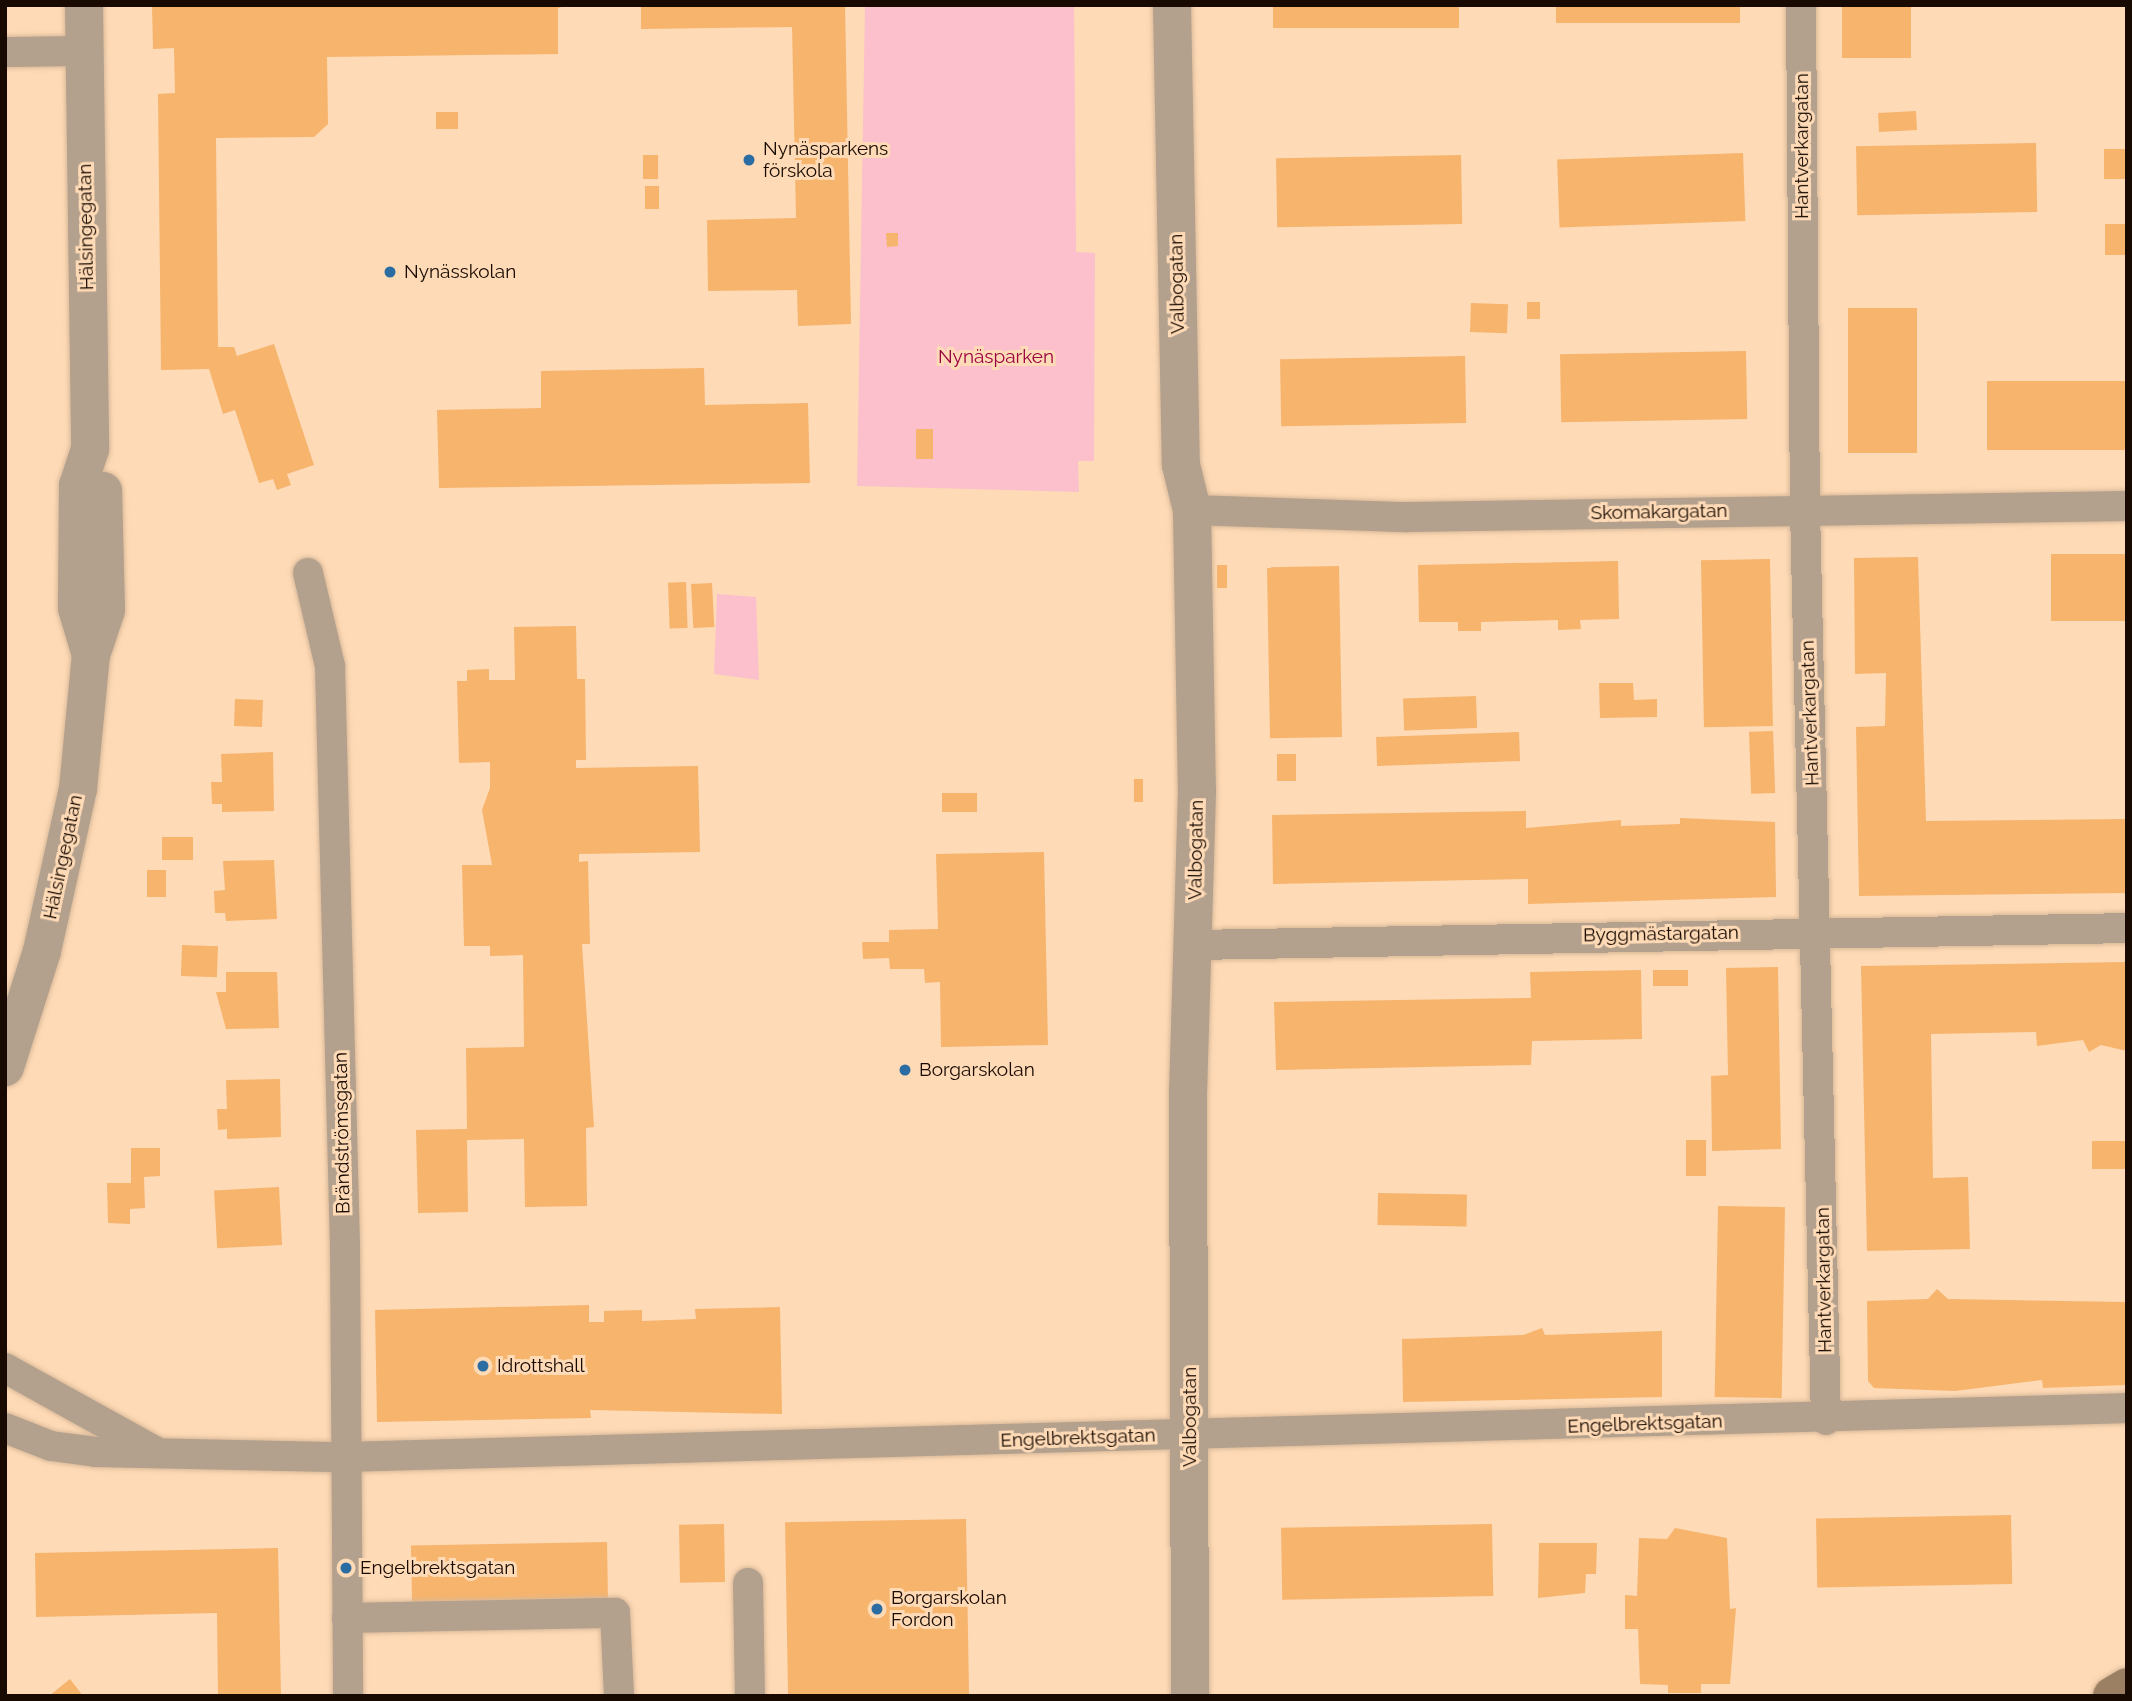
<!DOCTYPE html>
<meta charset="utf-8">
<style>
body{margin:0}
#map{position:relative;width:2132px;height:1701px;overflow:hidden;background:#fedab6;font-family:Raleway,sans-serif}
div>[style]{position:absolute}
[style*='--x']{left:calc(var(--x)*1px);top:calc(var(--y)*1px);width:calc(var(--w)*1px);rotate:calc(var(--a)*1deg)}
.green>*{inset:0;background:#fbc0cb}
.building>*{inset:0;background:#f6b46d;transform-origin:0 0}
.roads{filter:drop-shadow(0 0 2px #d9b999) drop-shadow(0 0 2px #d9b999)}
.minor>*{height:30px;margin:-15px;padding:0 15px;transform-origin:15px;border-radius:15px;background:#b3a08d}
.tertiary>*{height:38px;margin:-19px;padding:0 19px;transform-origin:19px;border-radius:19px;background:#b3a08d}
.secondary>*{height:38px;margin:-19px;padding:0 19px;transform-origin:19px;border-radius:19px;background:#9c8064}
.dots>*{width:19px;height:19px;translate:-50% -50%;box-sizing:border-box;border:4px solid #fedab6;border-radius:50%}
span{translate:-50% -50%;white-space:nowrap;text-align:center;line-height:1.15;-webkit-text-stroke:6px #fedab6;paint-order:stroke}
.street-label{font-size:19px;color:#180a00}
.poi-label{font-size:19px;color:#180a00}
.left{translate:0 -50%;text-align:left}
.park-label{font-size:19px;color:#9b0242}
.frame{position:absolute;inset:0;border:7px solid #180a00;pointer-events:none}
</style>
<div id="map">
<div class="green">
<i style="clip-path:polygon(865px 5px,1074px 5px,1076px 252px,1095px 253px,1094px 461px,1078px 461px,1079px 492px,857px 486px)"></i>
<i style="clip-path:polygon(717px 594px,756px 597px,759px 680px,714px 674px)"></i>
</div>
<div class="building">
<i style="clip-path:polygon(152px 5px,569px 5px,558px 8px,558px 54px,327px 57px,328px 124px,314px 137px,216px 138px,218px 347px,234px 347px,237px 356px,274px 344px,314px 465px,287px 474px,291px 485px,277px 490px,273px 479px,259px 483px,235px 410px,223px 414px,209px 369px,161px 370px,158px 94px,175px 93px,174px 48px,153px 49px)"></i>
<i style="clip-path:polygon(641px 5px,845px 5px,851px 324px,798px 326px,797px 290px,708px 291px,707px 220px,796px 218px,792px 27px,641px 29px)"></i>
<i style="left:1273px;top:5px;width:186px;height:23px"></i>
<i style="left:1556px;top:5px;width:184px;height:18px"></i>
<i style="left:1842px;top:5px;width:69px;height:53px"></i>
<i style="left:1916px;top:111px;width:19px;height:38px;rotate:87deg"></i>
<i style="left:436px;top:112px;width:22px;height:17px"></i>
<i style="left:2036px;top:143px;width:69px;height:180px;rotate:89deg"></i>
<i style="left:2104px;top:149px;width:23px;height:30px"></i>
<i style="left:1743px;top:153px;width:68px;height:186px;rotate:88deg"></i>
<i style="left:643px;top:155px;width:15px;height:24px"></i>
<i style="left:1461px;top:155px;width:69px;height:185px;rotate:89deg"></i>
<i style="left:645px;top:186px;width:14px;height:23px"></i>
<i style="left:2127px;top:224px;width:31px;height:22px;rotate:90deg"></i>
<i style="clip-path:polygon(886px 233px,898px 233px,898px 246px,887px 247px)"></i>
<i style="left:1527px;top:302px;width:13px;height:17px"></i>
<i style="left:1471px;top:303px;width:37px;height:29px;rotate:2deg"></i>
<i style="left:1848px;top:308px;width:69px;height:145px"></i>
<i style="left:1746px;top:351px;width:68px;height:186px;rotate:89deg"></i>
<i style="left:1465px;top:356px;width:67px;height:185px;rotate:89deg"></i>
<i style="clip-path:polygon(704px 368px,705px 405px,808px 403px,810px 483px,439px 488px,437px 410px,541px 408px,541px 371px)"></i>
<i style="left:2127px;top:381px;width:69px;height:140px;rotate:90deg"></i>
<i style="left:933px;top:429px;width:30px;height:17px;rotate:90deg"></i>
<i style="left:2127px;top:554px;width:67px;height:76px;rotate:90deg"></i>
<i style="clip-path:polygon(1918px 557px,1926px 821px,2127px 819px,2127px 893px,1859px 896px,1856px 727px,1885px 726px,1886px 673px,1855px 674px,1854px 558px)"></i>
<i style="left:1770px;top:559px;width:167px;height:69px;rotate:89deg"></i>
<i style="clip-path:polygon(1618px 561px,1619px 619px,1580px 620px,1581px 629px,1558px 630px,1558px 620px,1481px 622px,1481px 631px,1458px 631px,1458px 622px,1419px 622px,1418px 565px)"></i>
<i style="left:1217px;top:565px;width:10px;height:23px"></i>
<i style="left:1339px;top:566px;width:171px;height:72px;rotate:89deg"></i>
<i style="left:686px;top:582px;width:46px;height:18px;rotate:88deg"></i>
<i style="left:712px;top:583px;width:44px;height:21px;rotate:87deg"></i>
<i style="clip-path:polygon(576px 626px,577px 679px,585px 679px,586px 760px,576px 760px,576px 768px,698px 766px,700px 852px,579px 854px,579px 862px,588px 861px,590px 944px,582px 944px,594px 1127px,586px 1128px,587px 1206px,525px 1207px,524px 1139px,467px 1140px,468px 1212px,418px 1213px,416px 1130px,467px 1129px,466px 1048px,524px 1047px,523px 955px,490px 956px,490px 946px,464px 946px,462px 865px,492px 865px,482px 810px,490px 788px,490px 762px,459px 763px,457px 681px,467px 681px,467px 670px,489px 669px,489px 680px,515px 680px,514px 627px)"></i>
<i style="clip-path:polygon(1599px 683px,1633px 683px,1634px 700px,1657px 699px,1657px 717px,1600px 718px)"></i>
<i style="left:1476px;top:696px;width:32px;height:73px;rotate:88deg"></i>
<i style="left:235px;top:699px;width:28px;height:27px;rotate:2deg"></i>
<i style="left:1773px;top:731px;width:62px;height:24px;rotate:88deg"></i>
<i style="left:1519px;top:732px;width:29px;height:143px;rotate:88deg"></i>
<i style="clip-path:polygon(273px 752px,274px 811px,222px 812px,222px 804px,212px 804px,211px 782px,222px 782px,221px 754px)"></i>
<i style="left:1277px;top:754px;width:19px;height:27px"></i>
<i style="left:1134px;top:779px;width:9px;height:23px"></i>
<i style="left:942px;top:793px;width:35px;height:19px"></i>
<i style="clip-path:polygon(1526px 811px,1526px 828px,1621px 820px,1621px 826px,1680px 824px,1680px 818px,1775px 822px,1776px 897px,1528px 904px,1528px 879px,1273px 884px,1272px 815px)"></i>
<i style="left:162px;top:837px;width:31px;height:23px"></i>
<i style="clip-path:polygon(1044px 852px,1048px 1045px,941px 1047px,940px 982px,925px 983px,924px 969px,890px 969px,889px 958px,863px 959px,862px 942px,889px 942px,889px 930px,938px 929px,936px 854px)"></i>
<i style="clip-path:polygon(274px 860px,277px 919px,226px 921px,225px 913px,215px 913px,214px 891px,225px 890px,223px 861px)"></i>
<i style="left:147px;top:870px;width:19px;height:27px"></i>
<i style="left:182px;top:945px;width:36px;height:31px;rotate:2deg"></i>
<i style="clip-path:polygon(2127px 962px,2127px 1051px,2101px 1045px,2089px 1052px,2083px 1040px,2037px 1046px,2036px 1032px,1931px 1034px,1933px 1178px,1968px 1177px,1970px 1249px,1867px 1251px,1861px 966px)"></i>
<i style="clip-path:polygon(1778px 967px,1781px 1149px,1712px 1151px,1711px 1076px,1728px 1075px,1726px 968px)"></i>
<i style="clip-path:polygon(1641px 970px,1642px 1039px,1532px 1041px,1531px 1065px,1276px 1070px,1274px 1002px,1531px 998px,1530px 972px)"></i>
<i style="left:1688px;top:970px;width:16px;height:35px;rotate:90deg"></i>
<i style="clip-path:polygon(226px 972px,277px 972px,279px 1028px,226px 1029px,216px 992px,226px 992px)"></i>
<i style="clip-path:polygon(280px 1079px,281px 1137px,227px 1139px,227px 1129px,218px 1130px,217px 1109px,227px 1109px,226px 1080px)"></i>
<i style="left:1686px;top:1140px;width:20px;height:36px"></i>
<i style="left:2092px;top:1141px;width:35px;height:28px"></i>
<i style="clip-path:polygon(131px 1148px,160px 1148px,160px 1176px,144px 1177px,145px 1208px,130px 1209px,130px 1224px,108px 1223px,107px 1183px,131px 1183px)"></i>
<i style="left:279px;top:1187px;width:58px;height:65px;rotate:87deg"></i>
<i style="left:1378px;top:1193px;width:89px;height:32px;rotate:1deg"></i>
<i style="left:1718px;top:1206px;width:67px;height:191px;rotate:1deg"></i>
<i style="clip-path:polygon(1937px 1289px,1948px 1299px,2127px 1302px,2127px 1385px,2043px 1388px,2042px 1380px,1955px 1391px,1874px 1388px,1868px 1381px,1867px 1301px,1928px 1299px)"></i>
<i style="clip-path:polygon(589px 1305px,589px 1322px,604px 1322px,604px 1311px,642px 1310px,642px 1321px,696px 1319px,695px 1309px,780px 1307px,782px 1414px,590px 1410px,591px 1418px,377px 1422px,375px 1310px)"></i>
<i style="clip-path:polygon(1542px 1328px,1545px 1335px,1662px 1331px,1662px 1397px,1403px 1402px,1402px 1339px,1523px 1335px)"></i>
<i style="left:2011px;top:1515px;width:69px;height:195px;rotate:89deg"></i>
<i style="left:966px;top:1519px;width:177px;height:181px;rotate:89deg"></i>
<i style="left:724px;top:1524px;width:58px;height:45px;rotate:89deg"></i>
<i style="left:1492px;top:1524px;width:72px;height:211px;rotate:89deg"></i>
<i style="clip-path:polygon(1675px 1528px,1727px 1538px,1730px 1609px,1736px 1608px,1730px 1684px,1701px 1684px,1701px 1693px,1668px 1693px,1668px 1685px,1640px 1684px,1638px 1629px,1625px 1629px,1625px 1595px,1637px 1596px,1639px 1538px,1667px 1539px)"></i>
<i style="left:607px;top:1542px;width:62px;height:196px;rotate:89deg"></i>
<i style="clip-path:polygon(1539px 1543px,1597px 1543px,1596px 1574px,1586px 1574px,1585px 1593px,1538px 1598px)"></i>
<i style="clip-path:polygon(278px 1548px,281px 1696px,218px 1696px,217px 1613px,36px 1617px,35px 1553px)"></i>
<i style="clip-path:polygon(70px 1679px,83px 1696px,49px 1696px)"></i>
</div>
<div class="roads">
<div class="minor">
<i style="--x:1801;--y:5;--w:504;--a:89.55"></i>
<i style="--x:1805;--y:509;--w:911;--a:88.68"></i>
<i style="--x:5;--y:52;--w:78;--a:-0.7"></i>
<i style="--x:1192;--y:510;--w:216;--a:1.9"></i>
<i style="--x:1408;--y:517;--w:719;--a:-0.88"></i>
<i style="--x:308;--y:573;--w:96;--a:76.7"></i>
<i style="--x:330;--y:666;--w:581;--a:88.52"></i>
<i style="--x:345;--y:1247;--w:449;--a:89.6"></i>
<i style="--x:1195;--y:945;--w:932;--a:-1.04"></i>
<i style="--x:5;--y:1368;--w:171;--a:29"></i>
<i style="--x:5;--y:1428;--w:49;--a:21.4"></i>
<i style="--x:51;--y:1446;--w:45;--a:7.6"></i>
<i style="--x:96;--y:1452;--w:247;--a:1.2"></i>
<i style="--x:343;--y:1457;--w:1785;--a:-1.57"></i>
<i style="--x:748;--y:1583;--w:113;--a:89"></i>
<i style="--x:347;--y:1618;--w:268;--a:-1.1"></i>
<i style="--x:615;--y:1613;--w:83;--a:87.2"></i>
</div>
<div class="tertiary">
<i style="--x:84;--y:5;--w:444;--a:89.2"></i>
<i style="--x:90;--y:449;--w:38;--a:108"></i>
<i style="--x:78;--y:485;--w:123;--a:90.5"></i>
<i style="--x:77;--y:608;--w:49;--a:73.4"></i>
<i style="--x:1172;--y:5;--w:460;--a:88.9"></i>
<i style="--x:1181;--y:465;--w:46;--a:76.3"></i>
<i style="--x:1192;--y:510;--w:281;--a:89"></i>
<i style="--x:1197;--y:791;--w:300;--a:91.7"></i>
<i style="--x:1188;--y:1091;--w:605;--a:89.81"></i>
<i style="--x:5;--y:1067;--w:122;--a:-72.3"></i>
<i style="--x:42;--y:951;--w:166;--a:-77.5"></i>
<i style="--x:78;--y:789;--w:135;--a:-84.5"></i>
<i style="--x:91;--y:655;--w:47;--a:-71.6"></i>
<i style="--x:106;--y:610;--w:119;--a:-91.4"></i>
</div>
<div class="secondary">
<i style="--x:2112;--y:1696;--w:17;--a:-31"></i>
</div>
</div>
<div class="dots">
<i style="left:749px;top:160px;background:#2b6ca2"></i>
<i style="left:390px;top:272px;background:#2b6ca2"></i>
<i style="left:905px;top:1070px;background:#2b6ca2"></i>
<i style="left:483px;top:1366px;background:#2b6ca2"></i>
<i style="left:346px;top:1568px;background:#2b6ca2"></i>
<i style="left:877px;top:1609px;background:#2b6ca2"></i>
</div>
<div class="street-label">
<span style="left:1802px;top:146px;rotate:-90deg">Hantverkargatan</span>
<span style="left:86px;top:227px;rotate:-91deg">Hälsingegatan</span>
<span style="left:1177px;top:284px;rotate:-91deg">Valbogatan</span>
<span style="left:1659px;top:512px;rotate:-1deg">Skomakargatan</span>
<span style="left:1810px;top:713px;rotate:-92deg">Hantverkargatan</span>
<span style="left:1196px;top:850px;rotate:-89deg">Valbogatan</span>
<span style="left:63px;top:857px;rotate:-78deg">Hälsingegatan</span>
<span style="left:1661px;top:934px;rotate:-1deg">Byggmästargatan</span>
<span style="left:342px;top:1133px;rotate:-91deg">Brändströmsgatan</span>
<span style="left:1824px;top:1280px;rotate:-91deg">Hantverkargatan</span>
<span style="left:1190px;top:1417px;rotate:-90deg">Valbogatan</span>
<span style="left:1645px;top:1424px;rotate:-2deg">Engelbrektsgatan</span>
<span style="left:1078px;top:1438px;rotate:-2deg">Engelbrektsgatan</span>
</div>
<div class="poi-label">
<span class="left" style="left:763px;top:160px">Nynäsparkens<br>förskola</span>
<span class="left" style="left:404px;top:272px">Nynässkolan</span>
<span class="left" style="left:919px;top:1070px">Borgarskolan</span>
<span class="left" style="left:497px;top:1366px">Idrottshall</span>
<span class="left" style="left:360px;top:1568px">Engelbrektsgatan</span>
<span class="left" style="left:891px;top:1609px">Borgarskolan<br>Fordon</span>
</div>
<div class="park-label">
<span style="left:996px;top:357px">Nynäsparken</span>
</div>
<div class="frame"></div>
</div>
